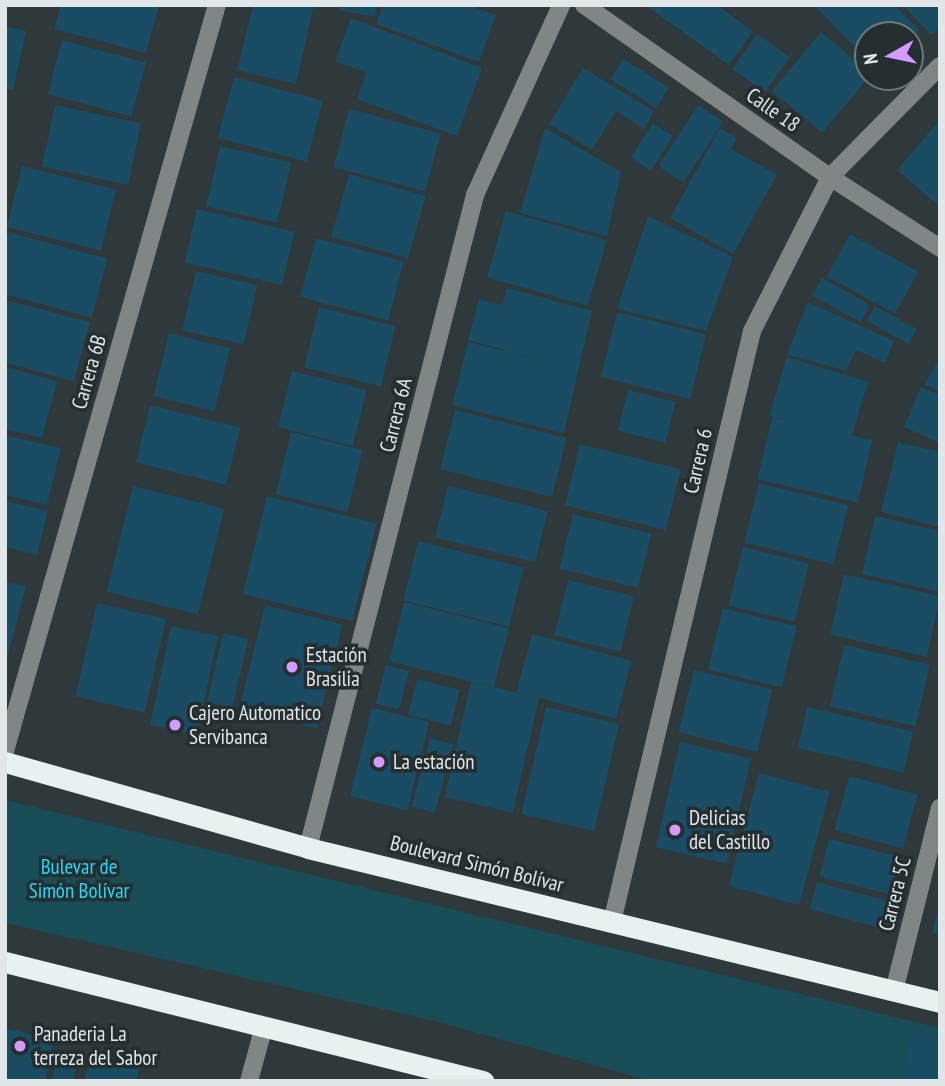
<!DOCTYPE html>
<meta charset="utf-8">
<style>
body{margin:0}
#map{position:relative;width:945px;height:1086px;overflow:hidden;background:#2f383b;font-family:"PT Sans Narrow",sans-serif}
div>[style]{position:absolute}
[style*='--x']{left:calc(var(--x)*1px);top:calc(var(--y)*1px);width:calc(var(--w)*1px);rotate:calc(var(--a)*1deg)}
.green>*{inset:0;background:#194d57}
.building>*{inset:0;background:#1a4c64;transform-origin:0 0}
.minor>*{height:18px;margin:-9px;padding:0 9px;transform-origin:9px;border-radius:9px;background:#808585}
.highway>*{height:21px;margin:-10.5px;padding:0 10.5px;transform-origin:10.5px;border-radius:10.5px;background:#e5f2f1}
.dots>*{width:19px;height:19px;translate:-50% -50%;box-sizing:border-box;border:4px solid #252e30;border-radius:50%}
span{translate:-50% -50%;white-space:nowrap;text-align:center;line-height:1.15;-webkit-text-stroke:7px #252e30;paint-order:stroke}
.street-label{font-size:21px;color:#e1e6e8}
.poi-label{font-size:21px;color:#e1e6e8}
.left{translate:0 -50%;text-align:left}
.park-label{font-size:21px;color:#1cdafa}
.frame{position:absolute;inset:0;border:7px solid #e1e6e8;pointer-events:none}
.north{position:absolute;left:854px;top:21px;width:70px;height:70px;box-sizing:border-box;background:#252e30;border:2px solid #70787a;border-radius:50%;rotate:261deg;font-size:19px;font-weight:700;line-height:28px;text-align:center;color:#e1e6e8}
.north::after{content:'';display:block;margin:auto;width:24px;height:32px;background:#d49cfc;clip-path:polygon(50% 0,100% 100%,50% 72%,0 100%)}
</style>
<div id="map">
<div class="green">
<i style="clip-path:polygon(5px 800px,940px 1028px,940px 1081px,651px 1081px,435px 1021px,5px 923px)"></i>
</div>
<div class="building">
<i style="clip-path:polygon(61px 5px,159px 5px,146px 53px,54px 29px)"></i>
<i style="clip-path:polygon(253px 5px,314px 5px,296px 84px,237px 70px)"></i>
<i style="clip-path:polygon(340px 5px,377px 5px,375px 17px,339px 10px)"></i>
<i style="clip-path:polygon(383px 5px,468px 5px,496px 15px,479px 62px,376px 24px)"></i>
<i style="clip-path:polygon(645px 5px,717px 5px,753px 31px,729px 65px)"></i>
<i style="clip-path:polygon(814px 5px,895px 5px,920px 31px,910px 41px,910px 35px,868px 35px,868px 61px)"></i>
<i style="clip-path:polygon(903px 5px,940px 5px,940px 27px,931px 35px)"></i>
<i style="clip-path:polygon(351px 18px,482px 68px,457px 136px,357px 99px,366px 73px,335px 61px)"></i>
<i style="clip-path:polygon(5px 26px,26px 31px,13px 90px,5px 88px)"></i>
<i style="clip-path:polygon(821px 32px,868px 71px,868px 78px,822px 133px,772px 91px)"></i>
<i style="left:757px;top:34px;width:40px;height:43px;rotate:35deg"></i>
<i style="left:62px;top:40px;width:87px;height:56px;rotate:15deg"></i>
<i style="left:623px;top:59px;width:54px;height:24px;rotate:32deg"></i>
<i style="clip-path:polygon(583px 68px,654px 111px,644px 129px,616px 111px,592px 150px,549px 124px)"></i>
<i style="left:234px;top:77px;width:92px;height:63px;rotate:15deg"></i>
<i style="left:55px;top:105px;width:88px;height:63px;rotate:12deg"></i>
<i style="left:698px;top:105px;width:30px;height:73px;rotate:33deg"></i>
<i style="left:349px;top:109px;width:95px;height:60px;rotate:15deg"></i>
<i style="clip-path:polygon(940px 119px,940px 207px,897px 170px)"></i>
<i style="left:653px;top:123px;width:24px;height:41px;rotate:33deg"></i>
<i style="clip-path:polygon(545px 128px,621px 172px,607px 236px,520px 213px)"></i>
<i style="clip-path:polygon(720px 128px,737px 138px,731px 149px,777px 175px,733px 254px,670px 218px)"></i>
<i style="left:220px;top:146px;width:73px;height:62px;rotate:13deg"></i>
<i style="left:22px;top:166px;width:97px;height:63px;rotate:14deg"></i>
<i style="left:349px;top:174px;width:80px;height:65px;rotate:16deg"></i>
<i style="left:197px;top:209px;width:100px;height:55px;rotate:13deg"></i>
<i style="left:506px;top:211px;width:105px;height:69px;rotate:16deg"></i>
<i style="clip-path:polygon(648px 216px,733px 257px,706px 331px,617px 309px)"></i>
<i style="left:8px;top:232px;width:103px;height:61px;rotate:15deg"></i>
<i style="left:850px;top:234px;width:78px;height:48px;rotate:29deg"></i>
<i style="left:316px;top:238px;width:91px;height:61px;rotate:15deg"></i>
<i style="left:196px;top:271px;width:63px;height:61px;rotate:13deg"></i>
<i style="left:822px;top:278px;width:55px;height:20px;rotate:29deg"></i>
<i style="clip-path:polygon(507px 288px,592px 311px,564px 433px,452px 405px,468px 342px,534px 358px,468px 340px,479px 299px,502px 305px)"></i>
<i style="clip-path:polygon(5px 300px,90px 322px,74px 381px,5px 363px)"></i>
<i style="clip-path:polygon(808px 302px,894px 341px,885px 363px,856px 350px,846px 371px,787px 354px)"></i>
<i style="left:875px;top:306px;width:48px;height:17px;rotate:29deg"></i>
<i style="left:319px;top:307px;width:79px;height:62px;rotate:14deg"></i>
<i style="left:617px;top:312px;width:92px;height:67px;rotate:14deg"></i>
<i style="left:169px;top:333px;width:63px;height:65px;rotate:14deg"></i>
<i style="left:787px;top:357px;width:85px;height:61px;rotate:17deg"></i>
<i style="clip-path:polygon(940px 357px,940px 391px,924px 385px)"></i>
<i style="clip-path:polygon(5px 367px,57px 381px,42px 438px,5px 429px)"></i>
<i style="left:292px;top:371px;width:77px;height:58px;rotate:14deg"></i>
<i style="clip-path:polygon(921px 387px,940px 395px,940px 443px,904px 427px)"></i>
<i style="left:628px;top:390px;width:49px;height:42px;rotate:14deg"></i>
<i style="left:150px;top:405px;width:93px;height:59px;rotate:14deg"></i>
<i style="left:455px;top:410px;width:115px;height:61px;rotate:14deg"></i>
<i style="left:772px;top:417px;width:103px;height:64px;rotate:13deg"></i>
<i style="left:291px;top:432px;width:74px;height:64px;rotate:14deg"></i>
<i style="clip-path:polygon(5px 435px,61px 448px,47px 505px,5px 495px)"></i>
<i style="clip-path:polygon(898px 442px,940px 452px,940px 527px,881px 512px)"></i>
<i style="left:580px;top:444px;width:104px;height:63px;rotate:14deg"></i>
<i style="left:759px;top:483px;width:92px;height:61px;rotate:14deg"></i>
<i style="left:133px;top:486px;width:94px;height:109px;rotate:14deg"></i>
<i style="left:448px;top:486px;width:103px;height:53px;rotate:14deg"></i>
<i style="left:267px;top:496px;width:113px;height:101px;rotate:14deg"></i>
<i style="clip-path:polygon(5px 501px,48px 511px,37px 555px,5px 547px)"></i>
<i style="left:573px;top:514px;width:81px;height:56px;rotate:14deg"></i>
<i style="clip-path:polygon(875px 516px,940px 531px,940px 592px,862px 574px)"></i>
<i style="left:418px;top:541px;width:109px;height:61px;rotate:14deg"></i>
<i style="left:743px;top:547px;width:68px;height:60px;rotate:14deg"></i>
<i style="left:844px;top:574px;width:99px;height:62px;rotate:13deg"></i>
<i style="left:568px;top:580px;width:68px;height:57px;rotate:14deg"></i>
<i style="clip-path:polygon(5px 581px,26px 587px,6px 662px,5px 662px)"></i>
<i style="left:404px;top:602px;width:108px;height:61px;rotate:14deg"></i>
<i style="left:97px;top:603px;width:71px;height:96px;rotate:13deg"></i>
<i style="left:265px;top:605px;width:80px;height:107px;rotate:14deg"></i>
<i style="left:723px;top:608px;width:76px;height:63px;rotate:14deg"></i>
<i style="left:171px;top:626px;width:48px;height:101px;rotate:12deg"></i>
<i style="left:223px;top:633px;width:26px;height:71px;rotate:13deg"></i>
<i style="left:532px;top:634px;width:103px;height:60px;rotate:15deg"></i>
<i style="left:844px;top:645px;width:88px;height:63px;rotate:13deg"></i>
<i style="left:386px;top:665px;width:24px;height:40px;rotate:15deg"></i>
<i style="left:694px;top:670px;width:81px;height:64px;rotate:14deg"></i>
<i style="left:417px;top:679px;width:44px;height:37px;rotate:14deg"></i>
<i style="left:471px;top:682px;width:70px;height:118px;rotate:13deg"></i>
<i style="left:546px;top:707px;width:75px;height:110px;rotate:13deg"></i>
<i style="left:807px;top:707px;width:109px;height:42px;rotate:13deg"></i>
<i style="left:372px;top:708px;width:59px;height:91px;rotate:14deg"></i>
<i style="left:430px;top:738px;width:24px;height:71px;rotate:15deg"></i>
<i style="left:680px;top:742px;width:73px;height:108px;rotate:13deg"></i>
<i style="left:759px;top:773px;width:73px;height:117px;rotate:15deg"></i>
<i style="left:849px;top:776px;width:71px;height:56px;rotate:15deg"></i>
<i style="left:829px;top:839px;width:74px;height:39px;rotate:14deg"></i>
<i style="left:817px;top:882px;width:82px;height:28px;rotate:15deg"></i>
<i style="clip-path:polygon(940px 904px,940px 934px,932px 933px)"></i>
<i style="clip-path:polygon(5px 1028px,54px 1040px,45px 1081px,5px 1081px)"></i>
<i style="clip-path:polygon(912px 1031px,940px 1038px,940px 1081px,901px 1081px)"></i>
<i style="clip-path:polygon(92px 1052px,140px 1066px,136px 1081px,84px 1081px)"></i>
<i style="clip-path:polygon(56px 1064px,76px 1069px,73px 1081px,52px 1081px)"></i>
</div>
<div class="minor">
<i style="--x:584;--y:5;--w:300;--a:35"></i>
<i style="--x:830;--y:177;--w:131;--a:32.8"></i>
<i style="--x:5;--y:751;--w:776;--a:-74.14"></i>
<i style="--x:308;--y:848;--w:674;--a:-75.65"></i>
<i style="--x:475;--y:195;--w:209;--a:-65.6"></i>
<i style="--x:612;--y:922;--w:607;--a:-76.67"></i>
<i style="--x:752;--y:331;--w:173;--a:-63.1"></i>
<i style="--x:830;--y:177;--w:156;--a:-45.3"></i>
<i style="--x:894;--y:991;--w:189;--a:-75.9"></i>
<i style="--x:249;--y:1081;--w:57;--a:-74.7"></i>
</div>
<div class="highway">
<i style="--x:5;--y:762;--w:315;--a:15.8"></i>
<i style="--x:308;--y:848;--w:650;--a:13.69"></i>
<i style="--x:5;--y:962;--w:493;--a:14"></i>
</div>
<div class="dots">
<i style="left:292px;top:667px;background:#d49cfc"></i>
<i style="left:175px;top:725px;background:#d49cfc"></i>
<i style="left:379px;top:762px;background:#d49cfc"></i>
<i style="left:675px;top:830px;background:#d49cfc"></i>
<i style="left:20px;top:1046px;background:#d49cfc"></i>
</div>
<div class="street-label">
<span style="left:773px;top:110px;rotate:35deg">Calle 18</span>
<span style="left:89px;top:372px;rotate:-74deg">Carrera 6B</span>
<span style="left:396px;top:415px;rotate:-76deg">Carrera 6A</span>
<span style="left:698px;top:461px;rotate:-77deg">Carrera 6</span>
<span style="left:477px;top:864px;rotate:14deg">Boulevard Simón Bolívar</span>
<span style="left:895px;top:894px;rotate:-76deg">Carrera 5C</span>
</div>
<div class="poi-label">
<span class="left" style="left:306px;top:667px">Estación<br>Brasilia</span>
<span class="left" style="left:189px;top:725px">Cajero Automatico<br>Servibanca</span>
<span class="left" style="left:393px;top:762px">La estación</span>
<span class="left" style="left:689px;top:830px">Delicias<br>del Castillo</span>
<span class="left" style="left:34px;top:1046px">Panaderia La<br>terreza del Sabor</span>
</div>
<div class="park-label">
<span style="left:79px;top:879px">Bulevar de<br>Simón Bolívar</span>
</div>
<div class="frame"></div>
<div class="north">N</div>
</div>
